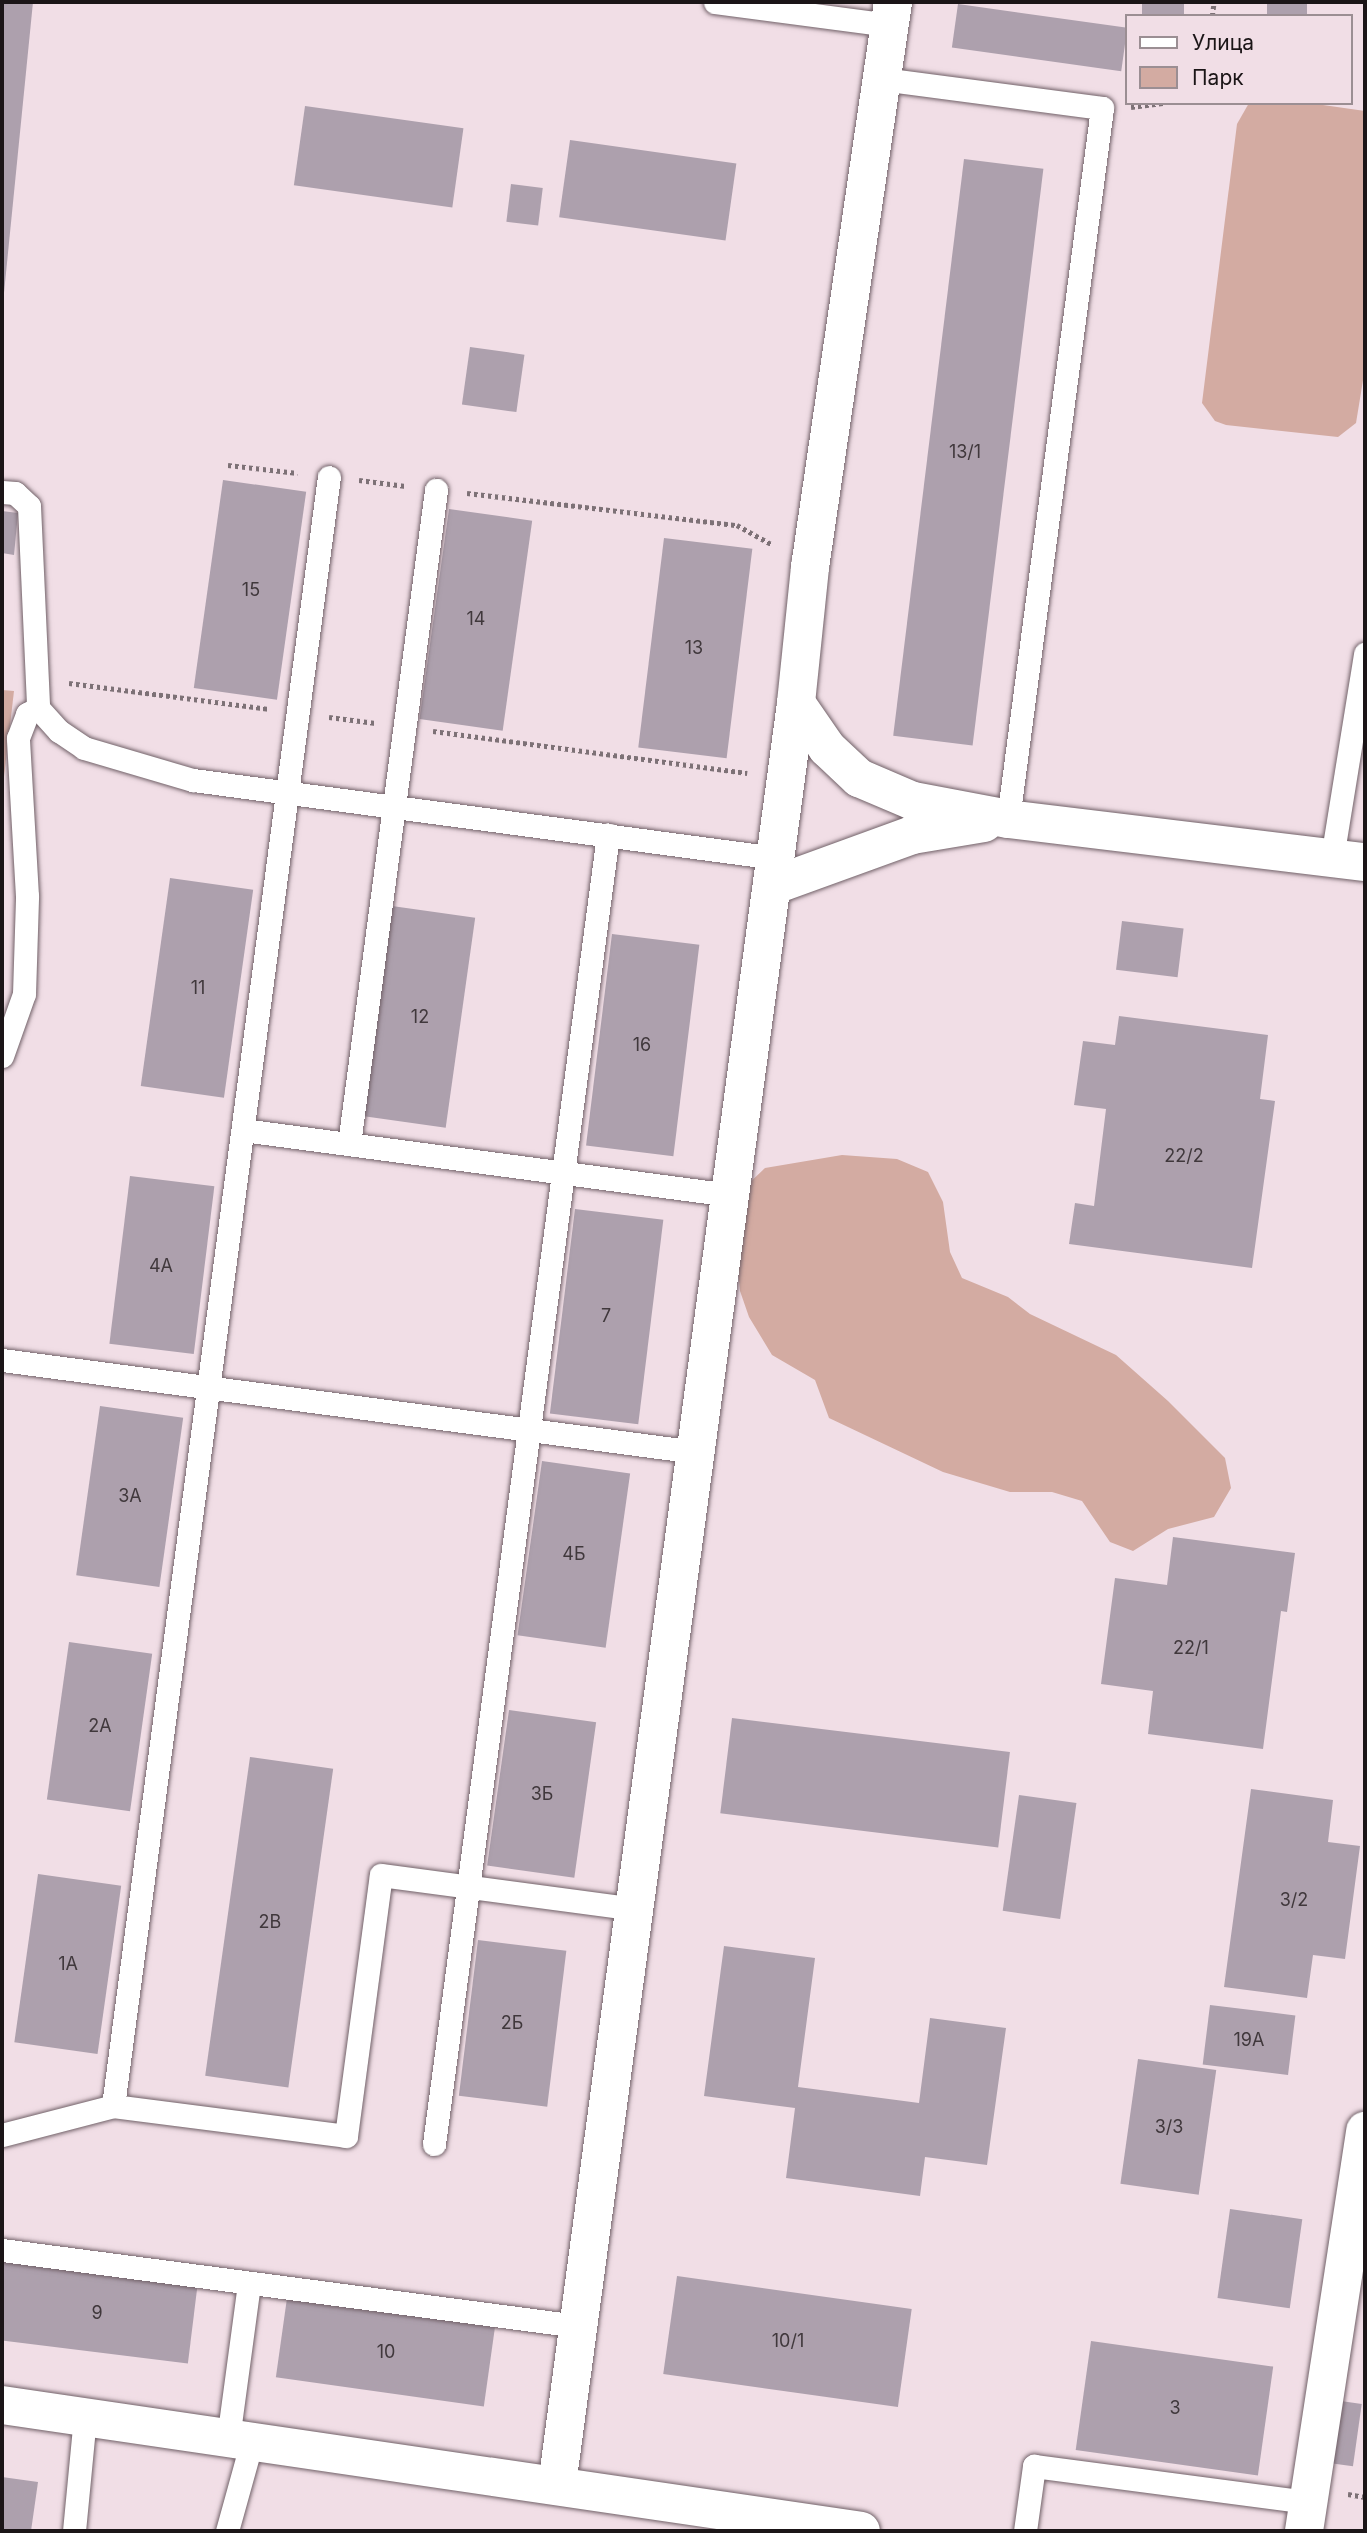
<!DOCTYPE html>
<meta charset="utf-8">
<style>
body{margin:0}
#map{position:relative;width:1367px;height:2533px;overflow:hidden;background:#f1dee6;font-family:Inter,sans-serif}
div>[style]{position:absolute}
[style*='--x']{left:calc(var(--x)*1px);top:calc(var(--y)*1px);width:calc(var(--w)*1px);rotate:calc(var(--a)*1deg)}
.green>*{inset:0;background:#d3aba2}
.building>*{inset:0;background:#ada0ad;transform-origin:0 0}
.path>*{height:4.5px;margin-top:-2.25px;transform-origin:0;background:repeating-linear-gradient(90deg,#7d7176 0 3.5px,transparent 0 7px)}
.roads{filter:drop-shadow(0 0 2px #716168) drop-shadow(0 0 2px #716168)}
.service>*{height:23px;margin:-11.5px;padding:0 11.5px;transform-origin:11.5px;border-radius:11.5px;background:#fff}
.minor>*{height:38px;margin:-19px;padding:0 19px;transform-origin:19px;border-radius:19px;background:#fff}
span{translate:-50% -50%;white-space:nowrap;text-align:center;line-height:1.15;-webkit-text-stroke:6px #f1dee6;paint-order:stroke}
.number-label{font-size:18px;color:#40383c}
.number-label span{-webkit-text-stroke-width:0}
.frame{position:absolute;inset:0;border:4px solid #1b1517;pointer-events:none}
.legend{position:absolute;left:1125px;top:14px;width:228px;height:91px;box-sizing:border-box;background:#f1dee6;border:2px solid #9b8e93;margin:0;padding:9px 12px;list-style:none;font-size:21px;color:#1b1517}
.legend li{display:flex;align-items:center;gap:14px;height:35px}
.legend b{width:35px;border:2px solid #9b8e93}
</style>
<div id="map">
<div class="green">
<i style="clip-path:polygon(1249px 103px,1309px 103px,1365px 111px,1365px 368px,1356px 423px,1338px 437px,1226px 425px,1215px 421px,1202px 403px,1237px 124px)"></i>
<i style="clip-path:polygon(2px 690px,14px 691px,2px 794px)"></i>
<i style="clip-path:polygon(842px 1155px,897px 1159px,928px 1172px,943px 1202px,950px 1252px,962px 1278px,1008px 1297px,1030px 1314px,1116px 1355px,1168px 1401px,1225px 1458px,1231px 1488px,1214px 1517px,1168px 1529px,1133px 1551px,1110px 1542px,1082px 1501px,1052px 1492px,1010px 1492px,943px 1472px,829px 1418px,815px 1380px,772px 1355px,749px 1317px,740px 1291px,736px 1246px,744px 1188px,765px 1168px)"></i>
</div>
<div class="building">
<i style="clip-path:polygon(2px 2px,33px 2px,4px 293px,2px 293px)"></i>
<i style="left:1142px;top:2px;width:42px;height:14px"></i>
<i style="left:1267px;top:2px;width:40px;height:14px"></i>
<i style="left:958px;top:4px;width:171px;height:44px;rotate:8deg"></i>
<i style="left:305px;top:106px;width:160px;height:80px;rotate:8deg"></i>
<i style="left:570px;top:140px;width:168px;height:78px;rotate:8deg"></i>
<i style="left:964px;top:159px;width:80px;height:581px;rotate:7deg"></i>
<i style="left:511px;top:184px;width:32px;height:38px;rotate:7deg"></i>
<i style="left:470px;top:347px;width:55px;height:58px;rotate:8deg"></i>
<i style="left:223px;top:480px;width:84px;height:210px;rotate:8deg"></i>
<i style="left:449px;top:509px;width:84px;height:212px;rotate:8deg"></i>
<i style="clip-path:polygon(2px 511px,18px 513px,14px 555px,2px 553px)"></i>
<i style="left:664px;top:538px;width:89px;height:211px;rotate:7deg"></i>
<i style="left:170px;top:878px;width:84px;height:210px;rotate:8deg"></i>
<i style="left:392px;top:906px;width:84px;height:212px;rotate:8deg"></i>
<i style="left:1122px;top:921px;width:62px;height:49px;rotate:7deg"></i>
<i style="left:612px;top:934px;width:88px;height:213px;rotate:7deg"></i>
<i style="clip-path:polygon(1119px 1016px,1268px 1035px,1260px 1099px,1275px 1101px,1252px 1268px,1069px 1244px,1075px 1203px,1094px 1206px,1106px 1109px,1074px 1105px,1083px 1041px,1115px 1045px)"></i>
<i style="left:130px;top:1176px;width:85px;height:169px;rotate:7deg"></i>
<i style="left:575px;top:1209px;width:89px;height:206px;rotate:7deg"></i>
<i style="left:100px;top:1406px;width:84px;height:171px;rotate:8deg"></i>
<i style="left:542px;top:1461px;width:89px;height:176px;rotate:8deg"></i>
<i style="clip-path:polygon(1173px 1537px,1295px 1553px,1287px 1612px,1281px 1611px,1263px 1749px,1148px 1734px,1153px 1691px,1101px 1684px,1115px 1578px,1167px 1585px)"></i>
<i style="left:69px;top:1642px;width:84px;height:159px;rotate:8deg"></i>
<i style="left:509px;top:1710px;width:88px;height:157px;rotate:8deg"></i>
<i style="left:732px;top:1718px;width:280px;height:96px;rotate:7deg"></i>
<i style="left:250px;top:1757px;width:84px;height:322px;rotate:8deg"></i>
<i style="clip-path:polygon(1251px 1789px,1333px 1800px,1328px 1842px,1360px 1846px,1345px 1959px,1313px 1955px,1307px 1998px,1224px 1987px)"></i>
<i style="left:1019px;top:1795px;width:58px;height:117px;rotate:8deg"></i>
<i style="left:38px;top:1874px;width:84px;height:170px;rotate:8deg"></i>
<i style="left:478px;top:1940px;width:89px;height:157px;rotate:7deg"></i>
<i style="clip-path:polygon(724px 1946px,815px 1958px,798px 2087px,919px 2103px,930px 2018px,1006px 2028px,987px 2165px,925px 2157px,920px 2196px,786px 2178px,795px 2108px,704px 2096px)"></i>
<i style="left:1210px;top:2005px;width:86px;height:60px;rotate:7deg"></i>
<i style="left:1138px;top:2059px;width:79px;height:126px;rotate:8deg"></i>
<i style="left:1230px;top:2209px;width:73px;height:90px;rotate:8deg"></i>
<i style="left:2px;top:2261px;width:197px;height:79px;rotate:7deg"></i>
<i style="left:677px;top:2276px;width:237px;height:99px;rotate:8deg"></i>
<i style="left:287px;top:2298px;width:210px;height:80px;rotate:8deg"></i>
<i style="left:1091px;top:2341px;width:184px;height:110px;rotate:8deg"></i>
<i style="left:1334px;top:2400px;width:28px;height:63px;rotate:8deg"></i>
<i style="clip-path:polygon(2px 2477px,38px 2482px,31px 2531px,2px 2531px)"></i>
</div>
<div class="path">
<i style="--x:1212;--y:16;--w:14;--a:-82"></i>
<i style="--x:1131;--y:107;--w:34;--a:-7"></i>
<i style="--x:228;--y:465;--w:70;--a:6.5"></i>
<i style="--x:359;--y:480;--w:47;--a:7.3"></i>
<i style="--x:467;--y:493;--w:272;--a:6.8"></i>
<i style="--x:737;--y:525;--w:41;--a:29.1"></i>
<i style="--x:69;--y:683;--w:201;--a:7.4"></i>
<i style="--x:329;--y:717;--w:47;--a:7.3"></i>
<i style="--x:433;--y:731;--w:317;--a:7.6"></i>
<i style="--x:1348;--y:2494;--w:17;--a:10"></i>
</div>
<div class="roads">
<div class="service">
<i style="--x:715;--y:2;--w:176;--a:7.5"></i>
<i style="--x:882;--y:79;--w:222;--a:7.5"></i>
<i style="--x:1102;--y:108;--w:717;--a:97.53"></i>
<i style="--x:2;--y:492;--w:13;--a:4"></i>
<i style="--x:15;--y:493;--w:19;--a:43"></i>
<i style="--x:29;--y:506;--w:202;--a:87.4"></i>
<i style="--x:38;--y:708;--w:31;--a:48"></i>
<i style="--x:59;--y:731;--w:30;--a:34"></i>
<i style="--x:84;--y:748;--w:114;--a:16.4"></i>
<i style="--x:193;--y:780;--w:588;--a:7.62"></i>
<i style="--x:1332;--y:858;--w:207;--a:-80.8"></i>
<i style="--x:2;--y:1056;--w:66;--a:-70.5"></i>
<i style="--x:24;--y:994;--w:98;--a:-88.2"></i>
<i style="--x:27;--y:896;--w:158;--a:-93.3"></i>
<i style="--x:18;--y:738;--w:26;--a:-69"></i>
<i style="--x:27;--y:714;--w:13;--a:-29"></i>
<i style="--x:243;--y:1130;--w:491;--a:7.6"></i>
<i style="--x:349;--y:1144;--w:660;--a:-82.42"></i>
<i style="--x:2;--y:1360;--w:700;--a:7.55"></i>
<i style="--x:113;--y:2106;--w:1643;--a:-82.45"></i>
<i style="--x:2;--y:2135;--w:115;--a:-14.6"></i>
<i style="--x:113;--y:2106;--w:235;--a:7.3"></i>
<i style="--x:346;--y:2136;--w:263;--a:-82.4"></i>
<i style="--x:381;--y:1875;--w:256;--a:7.6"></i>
<i style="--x:434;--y:2144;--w:1321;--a:-82.43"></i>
<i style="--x:2;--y:2250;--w:581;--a:7.52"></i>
<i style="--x:228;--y:2439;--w:157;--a:-82.3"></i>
<i style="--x:74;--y:2531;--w:115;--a:-84.5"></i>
<i style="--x:227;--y:2531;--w:93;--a:-74.5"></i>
<i style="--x:1025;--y:2531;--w:66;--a:-82.1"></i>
<i style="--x:1034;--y:2466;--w:275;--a:7.5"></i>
</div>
<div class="minor">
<i style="--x:796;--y:703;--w:55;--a:55.4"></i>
<i style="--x:827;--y:748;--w:44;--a:43.2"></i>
<i style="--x:859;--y:778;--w:59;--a:23.1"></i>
<i style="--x:913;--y:801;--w:97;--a:10.7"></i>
<i style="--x:1008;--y:819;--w:360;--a:6.9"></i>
<i style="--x:772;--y:886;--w:149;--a:-20"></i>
<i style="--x:912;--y:835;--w:73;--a:-9.5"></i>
<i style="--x:2;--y:2405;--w:868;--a:8.34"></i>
<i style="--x:557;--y:2485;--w:1798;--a:-82.36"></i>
<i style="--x:796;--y:703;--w:137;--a:-84.1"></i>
<i style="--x:810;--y:567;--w:571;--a:-81.64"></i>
<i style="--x:1304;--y:2531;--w:405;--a:-81.3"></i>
</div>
</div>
<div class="number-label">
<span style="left:965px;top:452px">13/1</span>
<span style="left:251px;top:590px">15</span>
<span style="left:476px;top:619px">14</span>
<span style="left:694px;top:648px">13</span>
<span style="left:198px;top:988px">11</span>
<span style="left:420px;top:1017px">12</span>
<span style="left:642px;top:1045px">16</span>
<span style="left:1184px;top:1156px">22/2</span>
<span style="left:161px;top:1266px">4А</span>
<span style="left:606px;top:1316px">7</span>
<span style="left:130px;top:1496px">3А</span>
<span style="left:574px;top:1554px">4Б</span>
<span style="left:1191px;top:1648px">22/1</span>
<span style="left:100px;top:1726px">2А</span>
<span style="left:542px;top:1794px">3Б</span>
<span style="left:1294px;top:1900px">3/2</span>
<span style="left:270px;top:1922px">2В</span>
<span style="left:68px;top:1964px">1А</span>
<span style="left:512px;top:2023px">2Б</span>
<span style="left:1249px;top:2040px">19А</span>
<span style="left:1169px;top:2127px">3/3</span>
<span style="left:97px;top:2313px">9</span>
<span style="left:788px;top:2341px">10/1</span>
<span style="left:386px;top:2352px">10</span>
<span style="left:1175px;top:2408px">3</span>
</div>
<div class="frame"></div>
<ul class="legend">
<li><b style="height:9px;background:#fff"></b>Улица</li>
<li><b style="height:19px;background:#d3aba2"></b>Парк</li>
</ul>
</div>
